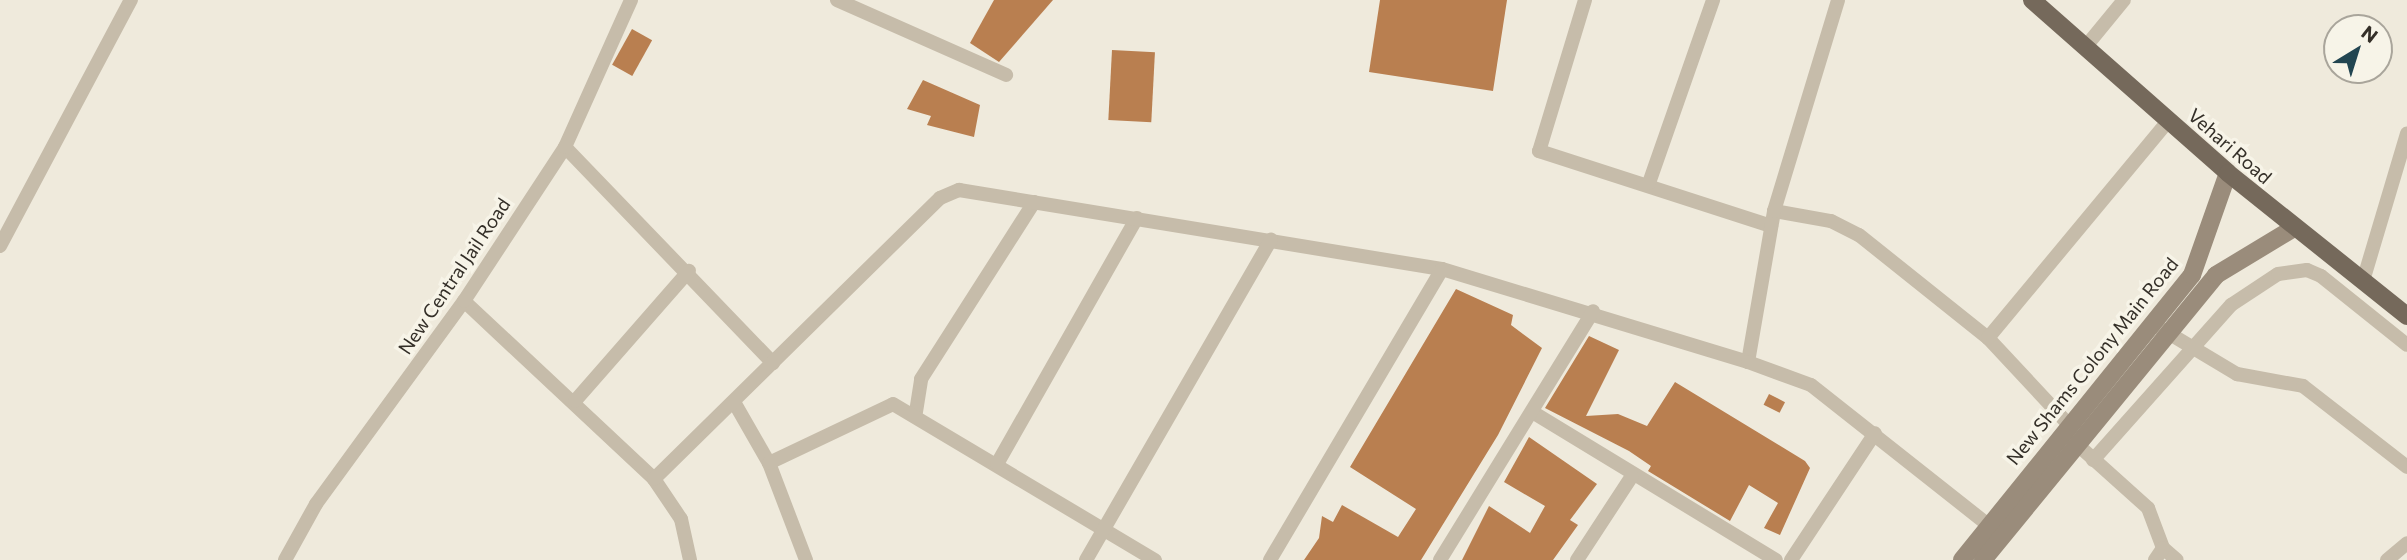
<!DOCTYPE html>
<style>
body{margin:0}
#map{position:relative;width:2407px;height:560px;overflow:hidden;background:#efeadc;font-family:Commissioner,sans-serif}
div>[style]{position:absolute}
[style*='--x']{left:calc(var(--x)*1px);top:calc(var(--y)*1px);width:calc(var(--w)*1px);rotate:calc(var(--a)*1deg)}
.building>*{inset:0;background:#b97f50;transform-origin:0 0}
.street>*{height:14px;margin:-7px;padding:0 7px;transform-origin:7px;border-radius:7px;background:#c6bcaa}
.secondary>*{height:18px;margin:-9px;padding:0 9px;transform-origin:9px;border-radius:9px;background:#9a8c7b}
.primary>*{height:18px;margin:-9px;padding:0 9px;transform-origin:9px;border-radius:9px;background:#75695b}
span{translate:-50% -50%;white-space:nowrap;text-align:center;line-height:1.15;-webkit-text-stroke:7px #f7f4e8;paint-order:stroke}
.street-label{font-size:19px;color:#342f28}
.north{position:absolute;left:2323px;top:14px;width:70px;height:70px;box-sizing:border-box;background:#f7f4e8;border:2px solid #a9a59b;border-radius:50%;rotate:38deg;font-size:19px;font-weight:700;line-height:28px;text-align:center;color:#342f28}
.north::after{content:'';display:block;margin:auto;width:24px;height:32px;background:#224551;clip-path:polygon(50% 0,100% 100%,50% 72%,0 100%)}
</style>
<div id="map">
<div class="building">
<i style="clip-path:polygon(994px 0,1053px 0,999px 62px,970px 43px)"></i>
<i style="clip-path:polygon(1380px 0,1507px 0,1493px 91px,1369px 72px)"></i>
<i style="left:632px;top:29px;width:23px;height:41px;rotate:29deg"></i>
<i style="left:1112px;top:50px;width:43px;height:70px;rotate:3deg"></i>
<i style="clip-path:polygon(923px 80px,980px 105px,974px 137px,927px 125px,931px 116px,907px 109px)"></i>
<i style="clip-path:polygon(1456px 289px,1513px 315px,1511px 325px,1542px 348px,1498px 435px,1421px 560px,1304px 560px,1319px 538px,1322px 516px,1333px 522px,1342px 505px,1398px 537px,1416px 509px,1350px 467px)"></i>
<i style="clip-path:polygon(1589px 336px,1619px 350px,1586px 416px,1618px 414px,1647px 426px,1675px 382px,1805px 461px,1810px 468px,1780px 535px,1764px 528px,1778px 503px,1749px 485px,1730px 521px,1648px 471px,1651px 466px,1629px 451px,1545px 408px)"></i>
<i style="left:1769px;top:394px;width:18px;height:12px;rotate:27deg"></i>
<i style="clip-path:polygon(1529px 437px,1597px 484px,1570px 520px,1578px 525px,1553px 560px,1462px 560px,1489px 506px,1530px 533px,1545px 506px,1504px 482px)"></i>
</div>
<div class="street">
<i style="--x:837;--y:0;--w:185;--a:23.9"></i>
<i style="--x:1585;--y:0;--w:158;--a:106.9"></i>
<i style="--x:1539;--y:151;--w:244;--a:17.9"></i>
<i style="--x:2087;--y:45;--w:58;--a:-50.6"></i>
<i style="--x:565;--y:147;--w:300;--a:46.1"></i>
<i style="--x:1649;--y:183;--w:194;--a:-70.7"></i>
<i style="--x:1774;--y:211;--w:58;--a:10"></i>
<i style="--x:1831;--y:221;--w:31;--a:27"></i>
<i style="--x:1859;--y:235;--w:165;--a:38.6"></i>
<i style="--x:1988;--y:338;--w:122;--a:47"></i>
<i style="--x:0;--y:246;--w:279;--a:-62"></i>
<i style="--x:2363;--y:281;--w:154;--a:-73.4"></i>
<i style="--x:464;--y:301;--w:260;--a:43.1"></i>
<i style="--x:654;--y:479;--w:48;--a:56"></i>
<i style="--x:681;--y:519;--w:42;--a:77.6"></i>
<i style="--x:2160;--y:328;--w:90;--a:30.9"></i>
<i style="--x:2237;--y:374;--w:67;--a:10.3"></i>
<i style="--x:2303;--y:386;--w:132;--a:37.9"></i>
<i style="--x:1988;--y:338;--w:283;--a:-50.3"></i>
<i style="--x:1748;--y:362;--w:153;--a:-80.2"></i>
<i style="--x:1774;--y:211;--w:220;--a:-73.1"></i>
<i style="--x:575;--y:401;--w:173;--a:-48.8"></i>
<i style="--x:734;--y:402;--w:70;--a:60.2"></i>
<i style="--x:769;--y:463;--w:104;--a:69.1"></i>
<i style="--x:916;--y:412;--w:33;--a:-81"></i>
<i style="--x:921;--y:379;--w:210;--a:-57.4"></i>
<i style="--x:1534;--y:413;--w:283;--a:31.3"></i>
<i style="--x:2070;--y:438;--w:105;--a:41.9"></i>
<i style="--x:2148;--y:508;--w:43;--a:69.4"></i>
<i style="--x:2163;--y:548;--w:18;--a:41"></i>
<i style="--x:2093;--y:460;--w:208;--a:-48.3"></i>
<i style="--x:2231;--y:305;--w:56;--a:-33.4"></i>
<i style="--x:2278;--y:274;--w:29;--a:-8"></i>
<i style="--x:2307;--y:270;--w:15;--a:23"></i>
<i style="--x:2321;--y:276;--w:110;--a:38.7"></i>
<i style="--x:769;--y:463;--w:137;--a:-25.4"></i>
<i style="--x:893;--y:404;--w:305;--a:30.8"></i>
<i style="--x:997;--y:464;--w:283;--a:-60.4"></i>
<i style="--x:654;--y:479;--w:401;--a:-44.5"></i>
<i style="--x:940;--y:198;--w:21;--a:-23"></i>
<i style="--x:959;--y:190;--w:489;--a:9.3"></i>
<i style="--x:1442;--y:269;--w:320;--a:16.9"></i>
<i style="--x:1748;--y:362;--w:67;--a:20.1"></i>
<i style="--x:1811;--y:385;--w:237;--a:38.3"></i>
<i style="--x:285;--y:560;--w:64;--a:-61"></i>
<i style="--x:316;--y:504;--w:251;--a:-53.9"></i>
<i style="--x:464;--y:301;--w:184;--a:-56.7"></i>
<i style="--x:565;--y:147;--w:161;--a:-65.8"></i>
<i style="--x:1086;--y:560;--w:370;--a:-60"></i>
<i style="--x:1270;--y:560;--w:338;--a:-59.4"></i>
<i style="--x:1440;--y:560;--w:292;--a:-58.4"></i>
<i style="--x:1577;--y:560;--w:100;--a:-56.8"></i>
<i style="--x:1791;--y:560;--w:152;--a:-56.5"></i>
<i style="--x:2155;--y:560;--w:14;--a:-56"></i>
<i style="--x:2387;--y:560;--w:26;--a:-40"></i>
</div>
<div class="secondary">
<i style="--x:1962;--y:560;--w:366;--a:-51.1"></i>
<i style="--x:2192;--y:275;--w:108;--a:-70.6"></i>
<i style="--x:1983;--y:560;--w:368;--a:-50.7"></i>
<i style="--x:2216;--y:275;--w:91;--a:-31.1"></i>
</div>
<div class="primary">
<i style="--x:2032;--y:0;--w:261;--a:41.4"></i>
<i style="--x:2228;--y:173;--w:229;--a:38.6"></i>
</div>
<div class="street-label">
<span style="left:2230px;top:146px;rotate:41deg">Vehari Road</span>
<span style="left:454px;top:276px;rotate:-56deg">New Central Jail Road</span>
<span style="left:2092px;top:361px;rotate:-51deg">New Shams Colony Main Road</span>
</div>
<div class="north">N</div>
</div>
